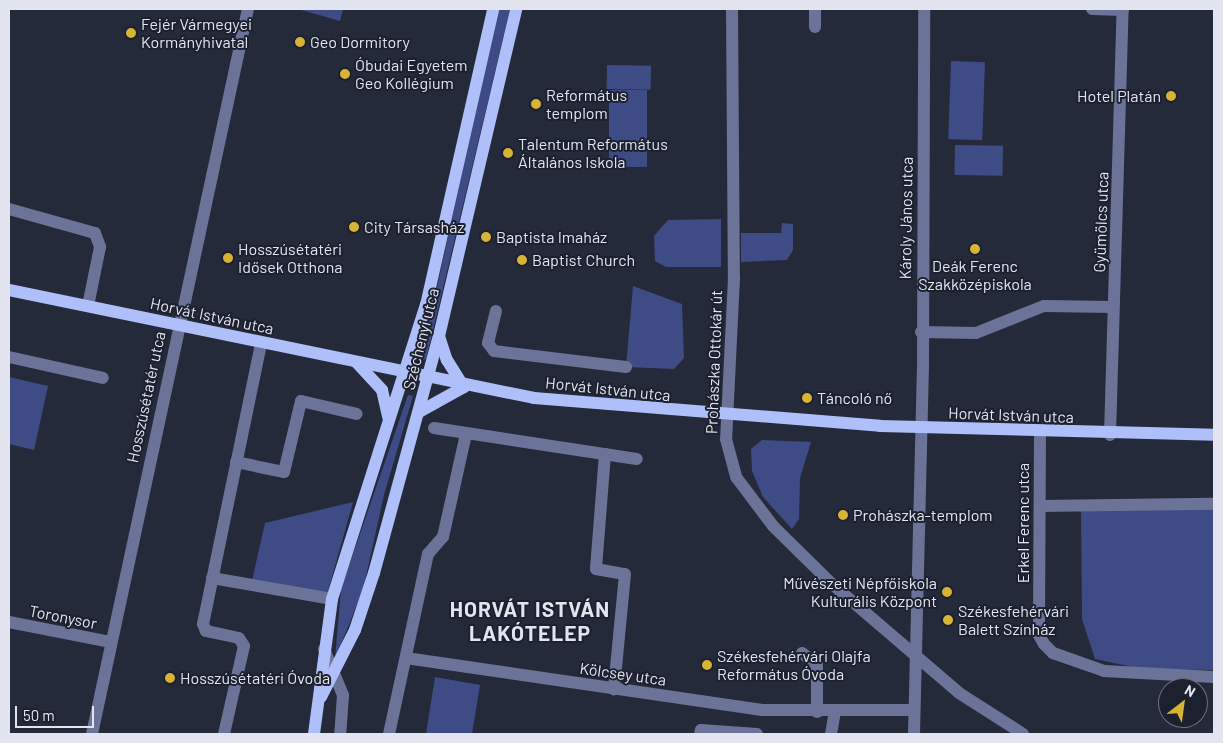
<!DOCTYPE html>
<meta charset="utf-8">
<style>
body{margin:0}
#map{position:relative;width:1223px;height:743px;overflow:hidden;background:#252a3a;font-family:Barlow,sans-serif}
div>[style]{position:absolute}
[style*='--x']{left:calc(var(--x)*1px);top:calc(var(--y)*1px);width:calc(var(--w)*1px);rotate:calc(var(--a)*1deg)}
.green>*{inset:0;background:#3f4b85;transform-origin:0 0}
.minor>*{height:12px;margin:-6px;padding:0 6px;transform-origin:6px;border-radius:6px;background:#6b7498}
.major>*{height:12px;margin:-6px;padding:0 6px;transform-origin:6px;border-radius:6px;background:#afbffa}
.dots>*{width:14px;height:14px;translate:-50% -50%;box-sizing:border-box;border:2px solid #1c202f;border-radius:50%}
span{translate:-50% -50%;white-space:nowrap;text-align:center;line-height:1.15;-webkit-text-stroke:4px #1c202f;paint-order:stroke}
.poi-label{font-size:16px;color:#e2e5f0}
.left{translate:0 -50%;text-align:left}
.right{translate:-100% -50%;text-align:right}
.street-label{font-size:16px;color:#e2e5f0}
.district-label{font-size:21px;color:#e2e5f0;font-weight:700;letter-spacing:1px}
.frame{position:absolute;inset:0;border:10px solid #e2e5f0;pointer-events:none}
.north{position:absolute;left:1158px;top:678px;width:50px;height:50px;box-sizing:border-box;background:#1c202f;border:1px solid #6b6f7c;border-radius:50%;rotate:30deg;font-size:14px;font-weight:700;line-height:20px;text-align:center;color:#e2e5f0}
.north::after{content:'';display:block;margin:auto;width:18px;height:22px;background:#d7b434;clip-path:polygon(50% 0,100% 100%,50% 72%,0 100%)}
.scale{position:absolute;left:15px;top:706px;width:79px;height:22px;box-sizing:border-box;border:2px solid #e2e5f0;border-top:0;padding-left:6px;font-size:15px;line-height:18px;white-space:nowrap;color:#e2e5f0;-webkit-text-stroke:4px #1c202f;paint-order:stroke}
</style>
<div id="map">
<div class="green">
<i style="clip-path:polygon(298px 9px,343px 9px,340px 21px)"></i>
<i style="clip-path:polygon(498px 9px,510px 9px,426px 359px,421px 360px)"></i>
<i style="left:951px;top:61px;width:34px;height:78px;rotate:2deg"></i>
<i style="left:607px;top:65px;width:44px;height:24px;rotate:1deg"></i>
<i style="left:647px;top:90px;width:77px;height:38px;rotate:90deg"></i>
<i style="left:955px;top:145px;width:48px;height:30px;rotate:1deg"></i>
<i style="clip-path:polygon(721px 219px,721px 267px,666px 267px,655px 261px,654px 236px,668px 220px)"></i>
<i style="clip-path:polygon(782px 223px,793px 224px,793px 250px,787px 260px,741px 262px,741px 233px,781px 233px)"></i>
<i style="clip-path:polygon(633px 286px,682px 304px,684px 358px,674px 369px,626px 367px)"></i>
<i style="clip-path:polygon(9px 377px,48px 386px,34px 450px,9px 444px)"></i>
<i style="clip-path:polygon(408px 395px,413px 396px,384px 495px,363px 590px,335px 659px,341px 589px)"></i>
<i style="clip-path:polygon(762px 440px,811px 442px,800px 478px,799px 519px,792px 529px,763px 497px,752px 471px,751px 449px)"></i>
<i style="clip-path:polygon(353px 502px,326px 598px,251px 585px,265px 523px)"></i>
<i style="clip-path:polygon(1214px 508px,1214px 670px,1142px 669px,1095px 659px,1082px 619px,1081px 511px)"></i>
<i style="clip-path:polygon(435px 677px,480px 685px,472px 734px,426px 734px)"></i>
</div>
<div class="minor">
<i style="--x:732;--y:9;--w:269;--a:89.6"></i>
<i style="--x:734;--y:278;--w:161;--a:92.8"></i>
<i style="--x:726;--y:439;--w:39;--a:75"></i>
<i style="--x:736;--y:477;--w:61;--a:52.9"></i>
<i style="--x:773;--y:526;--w:83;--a:44.5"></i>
<i style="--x:832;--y:584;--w:167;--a:40.6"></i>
<i style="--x:959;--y:693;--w:76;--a:32.6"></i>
<i style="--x:1092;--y:9;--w:31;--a:2"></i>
<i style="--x:815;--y:27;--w:18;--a:-90"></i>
<i style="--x:9;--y:209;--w:89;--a:15.6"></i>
<i style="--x:95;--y:233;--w:15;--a:70"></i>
<i style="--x:100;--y:247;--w:60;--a:101.5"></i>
<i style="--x:496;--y:311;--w:33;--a:104"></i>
<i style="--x:488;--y:343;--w:10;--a:53"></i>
<i style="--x:494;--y:351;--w:133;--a:6.9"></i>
<i style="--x:921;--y:332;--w:55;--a:1"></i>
<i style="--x:976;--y:333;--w:73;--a:-21.7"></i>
<i style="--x:1044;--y:306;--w:68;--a:0.8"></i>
<i style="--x:9;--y:357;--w:96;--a:12.6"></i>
<i style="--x:434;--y:428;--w:205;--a:8.7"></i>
<i style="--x:1040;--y:433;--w:202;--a:90.3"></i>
<i style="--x:1039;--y:635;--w:10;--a:61"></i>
<i style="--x:1044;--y:644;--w:13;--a:45"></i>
<i style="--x:1053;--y:653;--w:54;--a:19.4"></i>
<i style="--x:1104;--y:671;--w:110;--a:3.1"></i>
<i style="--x:1110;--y:435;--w:426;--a:-88.3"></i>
<i style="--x:605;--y:454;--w:115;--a:94.5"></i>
<i style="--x:596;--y:569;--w:29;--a:10"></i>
<i style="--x:625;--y:574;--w:116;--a:95.5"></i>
<i style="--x:236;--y:462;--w:49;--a:11.8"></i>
<i style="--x:284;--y:472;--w:73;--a:-76.5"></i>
<i style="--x:301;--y:401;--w:57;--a:13.1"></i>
<i style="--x:1040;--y:506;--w:174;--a:-0.7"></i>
<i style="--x:212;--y:578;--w:122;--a:9.9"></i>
<i style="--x:9;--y:622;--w:104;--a:11.1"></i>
<i style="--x:324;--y:649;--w:50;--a:67.6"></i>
<i style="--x:343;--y:695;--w:39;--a:94"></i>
<i style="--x:802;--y:653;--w:19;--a:39"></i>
<i style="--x:817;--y:665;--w:47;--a:90"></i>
<i style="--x:406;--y:658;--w:360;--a:8.3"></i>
<i style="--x:762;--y:710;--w:152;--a:0"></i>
<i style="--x:92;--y:734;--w:742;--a:-77.86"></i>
<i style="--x:224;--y:734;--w:90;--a:-77.2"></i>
<i style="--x:244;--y:646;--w:9;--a:-122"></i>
<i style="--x:239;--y:638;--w:34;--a:-168"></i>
<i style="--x:206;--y:631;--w:8;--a:-113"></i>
<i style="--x:203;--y:624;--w:286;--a:-78.3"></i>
<i style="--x:389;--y:734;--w:184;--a:-77.8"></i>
<i style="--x:428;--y:554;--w:23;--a:-49"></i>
<i style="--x:443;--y:537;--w:106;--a:-77.4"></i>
<i style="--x:700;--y:734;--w:4;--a:-76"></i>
<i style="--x:701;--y:730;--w:56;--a:4.1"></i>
<i style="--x:831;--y:734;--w:22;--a:-80"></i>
<i style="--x:914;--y:734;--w:369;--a:-88.6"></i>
<i style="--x:923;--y:365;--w:356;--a:-89.8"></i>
</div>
<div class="major">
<i style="--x:9;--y:290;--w:536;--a:11.62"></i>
<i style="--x:534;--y:398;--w:347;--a:4.6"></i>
<i style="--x:880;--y:426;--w:334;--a:1.5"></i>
<i style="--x:439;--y:336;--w:25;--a:72"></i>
<i style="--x:447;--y:360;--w:32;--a:58"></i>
<i style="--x:357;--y:363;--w:37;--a:47"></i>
<i style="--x:382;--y:390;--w:28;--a:77"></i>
<i style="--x:419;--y:412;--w:51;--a:-29.1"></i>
<i style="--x:321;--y:697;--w:75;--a:-63.1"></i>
<i style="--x:355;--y:630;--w:60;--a:-71.6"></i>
<i style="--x:374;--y:573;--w:246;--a:-74.7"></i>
<i style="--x:439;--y:336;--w:336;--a:-76.7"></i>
<i style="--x:314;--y:734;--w:136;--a:-82.4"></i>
<i style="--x:332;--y:599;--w:309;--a:-72.3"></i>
<i style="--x:426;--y:305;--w:303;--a:-77.2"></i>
</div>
<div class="dots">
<i style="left:131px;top:33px;background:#d7b434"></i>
<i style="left:300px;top:42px;background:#d7b434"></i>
<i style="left:345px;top:74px;background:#d7b434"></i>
<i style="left:1171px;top:96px;background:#d7b434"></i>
<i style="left:536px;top:104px;background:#d7b434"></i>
<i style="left:508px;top:153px;background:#d7b434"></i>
<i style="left:354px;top:227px;background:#d7b434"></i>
<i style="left:486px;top:237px;background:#d7b434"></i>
<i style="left:975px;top:249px;background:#d7b434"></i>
<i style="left:228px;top:258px;background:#d7b434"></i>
<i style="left:522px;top:260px;background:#d7b434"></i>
<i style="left:807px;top:398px;background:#d7b434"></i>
<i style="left:843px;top:515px;background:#d7b434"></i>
<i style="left:947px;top:592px;background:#d7b434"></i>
<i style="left:948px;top:620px;background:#d7b434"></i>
<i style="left:707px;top:665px;background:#d7b434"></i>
<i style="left:170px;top:678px;background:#d7b434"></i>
</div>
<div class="poi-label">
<span class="left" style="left:141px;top:33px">Fejér Vármegyei<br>Kormányhivatal</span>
<span class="left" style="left:310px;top:42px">Geo Dormitory</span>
<span class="left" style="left:355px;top:74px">Óbudai Egyetem<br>Geo Kollégium</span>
<span class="left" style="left:546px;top:104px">Református<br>templom</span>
<span class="right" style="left:1161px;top:96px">Hotel Platán</span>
<span class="left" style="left:518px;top:153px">Talentum Református<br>Általános Iskola</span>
<span class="left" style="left:364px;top:227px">City Társasház</span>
<span class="left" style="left:496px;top:237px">Baptista Imaház</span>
<span class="left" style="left:238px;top:258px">Hosszúsétatéri<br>Idősek Otthona</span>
<span class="left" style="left:532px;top:260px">Baptist Church</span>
<span style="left:975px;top:275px">Deák Ferenc<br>Szakközépiskola</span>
<span class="left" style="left:817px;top:398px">Táncoló nő</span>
<span class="left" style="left:853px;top:515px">Prohászka-templom</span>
<span class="right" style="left:937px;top:592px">Művészeti Népfőiskola<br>Kulturális Központ</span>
<span class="left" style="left:958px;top:620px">Székesfehérvári<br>Balett Színház</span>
<span class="left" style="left:717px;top:665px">Székesfehérvári Olajfa<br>Református Óvoda</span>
<span class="left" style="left:180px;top:678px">Hosszúsétatéri Óvoda</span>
</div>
<div class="street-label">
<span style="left:906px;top:218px;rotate:-89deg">Károly János utca</span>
<span style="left:1101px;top:222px;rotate:-88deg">Gyümölcs utca</span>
<span style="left:212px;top:316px;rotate:12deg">Horvát István utca</span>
<span style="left:421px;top:339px;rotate:-76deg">Széchenyi utca</span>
<span style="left:714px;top:362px;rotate:-88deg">Prohászka Ottokár út</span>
<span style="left:608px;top:389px;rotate:6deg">Horvát István utca</span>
<span style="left:146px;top:397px;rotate:-78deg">Hosszúsétatér utca</span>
<span style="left:1011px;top:415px;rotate:2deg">Horvát István utca</span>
<span style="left:1023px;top:523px;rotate:-90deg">Erkel Ferenc utca</span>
<span style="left:63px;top:617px;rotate:11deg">Toronysor</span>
<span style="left:623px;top:674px;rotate:8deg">Kölcsey utca</span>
</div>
<div class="district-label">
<span style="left:530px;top:621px">HORVÁT ISTVÁN<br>LAKÓTELEP</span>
</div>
<div class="frame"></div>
<div class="north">N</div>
<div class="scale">50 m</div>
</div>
